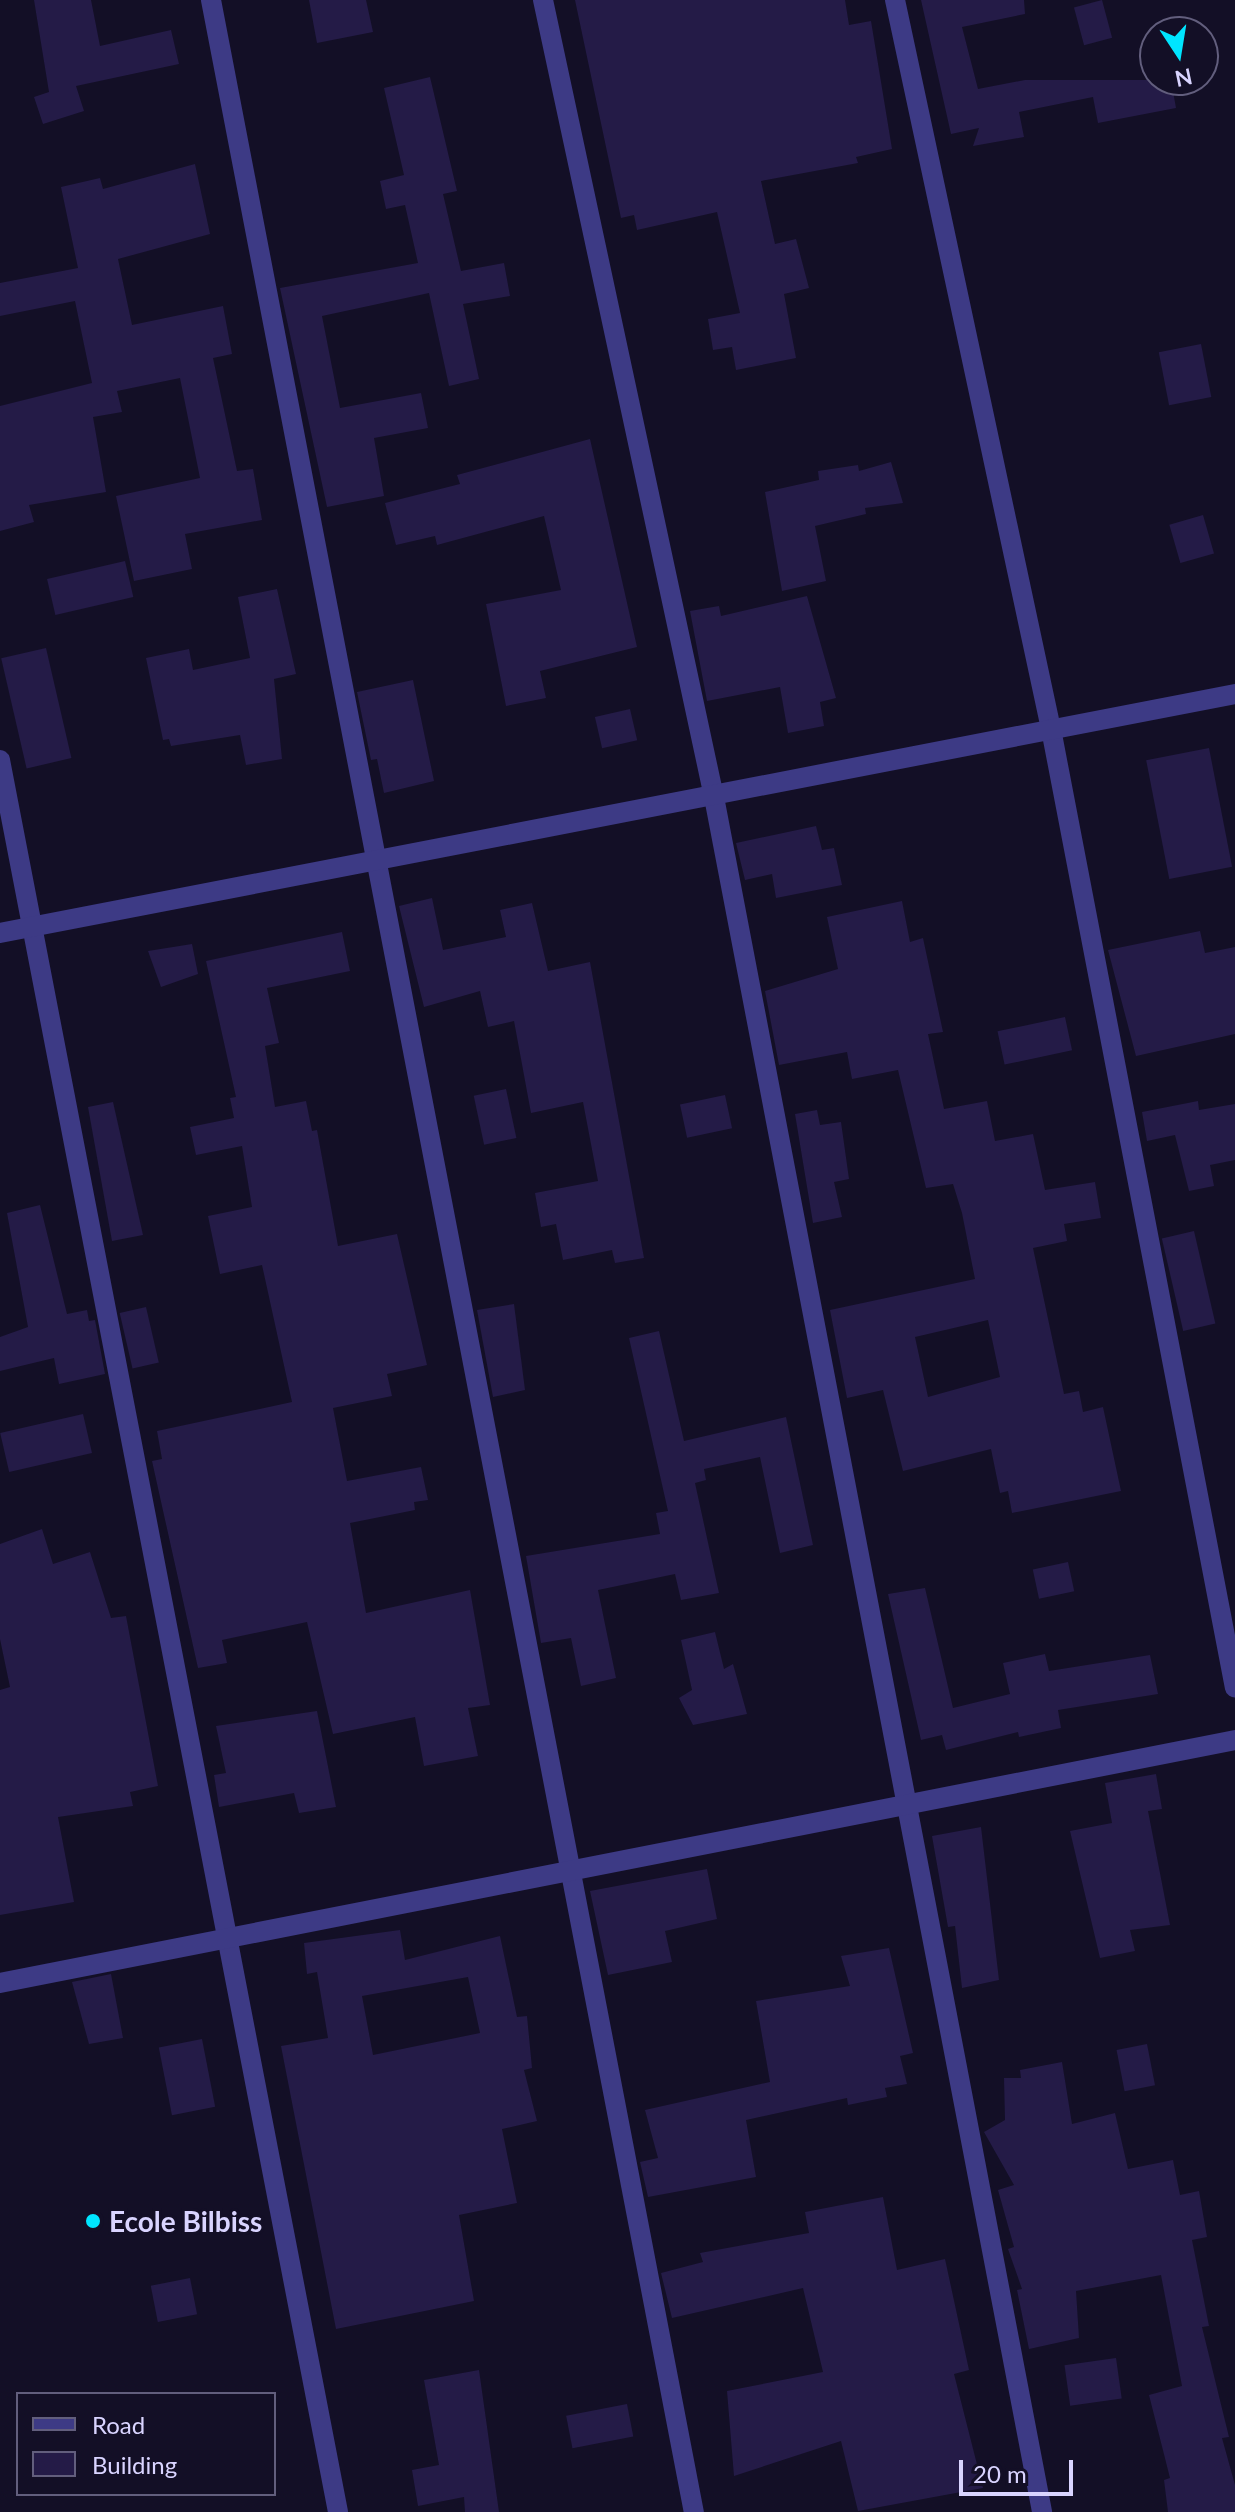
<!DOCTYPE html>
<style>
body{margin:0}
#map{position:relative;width:1235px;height:2512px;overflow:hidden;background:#130f26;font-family:Lato,sans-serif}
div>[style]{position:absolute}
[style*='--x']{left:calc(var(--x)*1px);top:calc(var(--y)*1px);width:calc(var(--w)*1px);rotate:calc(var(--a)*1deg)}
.building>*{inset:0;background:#241b47;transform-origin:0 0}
.minor>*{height:20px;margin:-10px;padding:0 10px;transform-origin:10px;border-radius:10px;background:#3d3a85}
.dots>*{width:22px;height:22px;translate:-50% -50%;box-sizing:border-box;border:4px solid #130f26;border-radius:50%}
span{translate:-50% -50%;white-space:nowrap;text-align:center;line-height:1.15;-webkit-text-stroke:6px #130f26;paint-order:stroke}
.poi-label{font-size:28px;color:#d9d4ff;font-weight:700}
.left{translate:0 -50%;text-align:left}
.legend{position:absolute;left:16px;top:2392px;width:260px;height:104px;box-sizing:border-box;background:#130f26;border:2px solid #625e7d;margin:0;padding:10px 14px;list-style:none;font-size:24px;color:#d9d4ff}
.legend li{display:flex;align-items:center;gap:16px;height:40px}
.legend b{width:40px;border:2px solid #625e7d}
.north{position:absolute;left:1139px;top:16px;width:80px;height:80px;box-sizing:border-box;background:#130f26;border:2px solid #625e7d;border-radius:50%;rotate:168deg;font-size:22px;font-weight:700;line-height:32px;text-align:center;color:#d9d4ff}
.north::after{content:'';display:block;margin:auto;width:28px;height:36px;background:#00e5ff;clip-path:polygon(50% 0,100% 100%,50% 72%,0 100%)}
.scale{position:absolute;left:959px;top:2460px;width:114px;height:36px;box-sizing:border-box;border:4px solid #d9d4ff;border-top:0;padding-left:10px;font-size:24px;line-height:28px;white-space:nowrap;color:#d9d4ff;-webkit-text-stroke:6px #130f26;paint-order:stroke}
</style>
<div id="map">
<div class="building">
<i style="clip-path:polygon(34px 0,91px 0,100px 46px,171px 30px,179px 64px,76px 86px,84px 111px,43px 124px,34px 97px,49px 92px)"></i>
<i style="clip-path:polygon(309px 0,366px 0,373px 32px,317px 43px)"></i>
<i style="clip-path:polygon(575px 0,845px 0,849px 25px,871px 21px,892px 149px,856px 157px,858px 163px,761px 181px,775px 244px,796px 239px,809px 288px,784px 294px,796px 358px,736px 370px,732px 347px,713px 350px,708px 319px,740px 313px,717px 212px,637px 230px,634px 215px,621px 218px)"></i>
<i style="clip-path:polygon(921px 0,1024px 0,1025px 14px,962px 27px,978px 89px,1025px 80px,1171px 80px,1176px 108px,1098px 123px,1093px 97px,1019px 112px,1024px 137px,973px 146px,979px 128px,951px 134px)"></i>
<i style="left:1102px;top:0;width:39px;height:29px;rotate:75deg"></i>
<i style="clip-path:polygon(430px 77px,457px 191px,443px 194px,461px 271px,504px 263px,510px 296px,463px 304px,479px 379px,449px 386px,429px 293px,322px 316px,340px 408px,421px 393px,428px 428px,374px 438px,384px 496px,327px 507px,280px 288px,418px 263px,405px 205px,386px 209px,380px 181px,404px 175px,384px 88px)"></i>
<i style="clip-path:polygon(195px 164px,210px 234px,118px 259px,132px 325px,223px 306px,232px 354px,213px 358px,237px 471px,253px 469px,262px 520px,185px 534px,192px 569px,134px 581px,116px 496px,200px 478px,180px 378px,117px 391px,122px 412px,93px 417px,106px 492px,29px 505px,34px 522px,0 531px,0 406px,92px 383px,75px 301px,0 316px,0 283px,78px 268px,61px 187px,100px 178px,103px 189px)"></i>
<i style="left:1201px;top:344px;width:54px;height:43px;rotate:79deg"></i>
<i style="clip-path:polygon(590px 439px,637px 647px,540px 671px,546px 698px,506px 706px,486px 604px,561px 590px,544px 516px,437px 545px,435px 536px,396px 545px,385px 503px,460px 484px,457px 475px)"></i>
<i style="clip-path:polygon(891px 462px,903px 503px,865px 508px,866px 514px,815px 526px,826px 581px,782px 591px,765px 492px,819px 480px,818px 471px,858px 465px,859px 471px)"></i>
<i style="left:1203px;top:515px;width:40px;height:35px;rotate:74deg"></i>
<i style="left:125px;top:561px;width:37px;height:80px;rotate:77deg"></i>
<i style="clip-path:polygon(277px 589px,296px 674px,274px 679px,282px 759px,246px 765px,240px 735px,171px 746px,169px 739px,163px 740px,146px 658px,189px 649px,193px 670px,250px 658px,238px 597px)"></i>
<i style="clip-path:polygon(807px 596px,836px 698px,820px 702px,824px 726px,788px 733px,780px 687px,707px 701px,690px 611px,719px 606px,721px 616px)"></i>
<i style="left:46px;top:648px;width:113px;height:46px;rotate:77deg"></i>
<i style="clip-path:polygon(413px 680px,434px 781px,384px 793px,377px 759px,371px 760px,357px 692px)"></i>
<i style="left:630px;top:709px;width:32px;height:36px;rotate:77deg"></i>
<i style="left:1209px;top:748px;width:121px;height:64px;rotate:79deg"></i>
<i style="clip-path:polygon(816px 826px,822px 850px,834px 848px,842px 885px,776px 898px,772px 874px,745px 880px,736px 843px)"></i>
<i style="clip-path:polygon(432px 898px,443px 950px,506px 937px,500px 910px,532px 903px,548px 971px,590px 962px,644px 1258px,615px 1263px,612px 1250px,563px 1260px,556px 1224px,541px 1227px,535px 1193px,598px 1181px,583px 1102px,531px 1113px,514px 1021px,488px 1027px,480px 991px,424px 1007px,399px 906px)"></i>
<i style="clip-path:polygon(evenodd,902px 901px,910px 942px,923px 938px,943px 1032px,928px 1034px,944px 1109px,987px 1101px,995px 1141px,1033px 1134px,1045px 1190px,1095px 1182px,1101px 1218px,1064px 1224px,1067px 1241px,1033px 1248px,1064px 1394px,1079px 1391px,1083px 1412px,1103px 1407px,1121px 1491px,1012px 1513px,1008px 1491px,1000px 1493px,991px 1449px,903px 1471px,883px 1390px,847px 1398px,830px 1310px,975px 1279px,962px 1213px,953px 1184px,926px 1188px,898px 1070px,852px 1079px,847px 1052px,779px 1065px,765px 991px,838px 969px,827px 917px,902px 901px,988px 1320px,1000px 1377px,928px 1397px,915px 1337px,988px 1320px)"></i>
<i style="clip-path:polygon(1200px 931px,1205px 953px,1235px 947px,1235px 1034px,1136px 1056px,1108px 950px)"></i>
<i style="clip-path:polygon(342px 932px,350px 971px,267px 988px,279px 1043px,265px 1046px,275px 1107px,306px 1101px,312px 1131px,317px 1130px,338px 1246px,397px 1234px,427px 1365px,387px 1374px,392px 1396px,333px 1408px,347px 1481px,421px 1467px,428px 1500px,414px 1502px,415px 1510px,350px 1523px,366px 1613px,470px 1590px,490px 1705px,468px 1708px,478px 1756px,424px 1766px,415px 1717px,333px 1734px,307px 1622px,222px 1640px,227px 1663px,198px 1668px,152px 1461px,162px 1459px,157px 1431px,292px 1402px,262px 1265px,220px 1274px,208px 1216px,252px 1207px,242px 1146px,196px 1155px,190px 1127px,234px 1118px,230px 1098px,236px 1097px,206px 961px)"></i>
<i style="clip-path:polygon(192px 944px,198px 974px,161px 987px,148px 951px)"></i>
<i style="left:1065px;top:1017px;width:34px;height:69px;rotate:78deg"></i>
<i style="left:506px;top:1089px;width:50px;height:33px;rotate:78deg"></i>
<i style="left:725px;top:1095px;width:34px;height:46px;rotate:78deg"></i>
<i style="clip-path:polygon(1198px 1101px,1199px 1110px,1235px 1104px,1235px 1160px,1210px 1165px,1214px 1186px,1189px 1191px,1175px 1135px,1147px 1141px,1142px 1112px)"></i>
<i style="clip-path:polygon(113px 1102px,143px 1235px,112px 1241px,88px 1107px)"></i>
<i style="clip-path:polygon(817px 1110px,820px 1125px,841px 1122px,849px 1179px,834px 1182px,842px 1217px,813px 1223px,795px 1114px)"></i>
<i style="clip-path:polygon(40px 1205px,67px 1314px,87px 1310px,89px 1321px,95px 1320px,105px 1374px,59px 1384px,54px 1358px,0 1371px,0 1337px,28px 1327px,7px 1213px)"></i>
<i style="left:1194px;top:1231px;width:95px;height:33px;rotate:77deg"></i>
<i style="clip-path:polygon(514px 1304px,525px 1390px,493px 1397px,477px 1310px)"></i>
<i style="left:146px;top:1307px;width:57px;height:27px;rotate:77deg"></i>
<i style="clip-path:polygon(659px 1331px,684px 1441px,786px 1417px,813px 1545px,780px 1553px,760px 1457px,704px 1469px,706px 1480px,695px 1483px,719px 1593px,681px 1600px,675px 1574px,598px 1590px,616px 1678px,581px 1686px,571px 1638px,541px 1643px,526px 1556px,660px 1534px,656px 1513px,668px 1511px,629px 1338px)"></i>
<i style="left:83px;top:1414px;width:40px;height:85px;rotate:77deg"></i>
<i style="clip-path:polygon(42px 1529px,53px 1564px,90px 1552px,111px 1618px,126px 1616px,158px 1786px,130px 1792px,133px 1806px,58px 1817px,74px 1902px,0 1915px,0 1690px,10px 1687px,0 1639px,0 1544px)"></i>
<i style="left:1068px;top:1562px;width:30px;height:36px;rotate:78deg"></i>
<i style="clip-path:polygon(925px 1588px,953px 1708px,1010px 1694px,1003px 1663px,1045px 1654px,1049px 1671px,1150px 1655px,1158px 1694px,1058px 1710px,1061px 1728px,1019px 1737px,1018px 1732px,946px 1750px,942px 1735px,921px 1740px,888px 1594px)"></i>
<i style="clip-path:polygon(715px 1632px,724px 1669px,733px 1664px,747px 1714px,693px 1725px,679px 1698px,692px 1690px,681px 1640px)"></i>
<i style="clip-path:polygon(317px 1711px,336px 1807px,299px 1813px,294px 1793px,219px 1807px,214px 1775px,226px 1773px,216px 1726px)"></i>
<i style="clip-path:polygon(1156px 1774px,1162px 1809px,1148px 1811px,1170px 1925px,1130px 1930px,1135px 1951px,1100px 1958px,1070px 1831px,1112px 1823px,1105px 1783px)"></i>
<i style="clip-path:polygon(981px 1827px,999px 1980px,962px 1988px,955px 1926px,948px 1927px,932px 1836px)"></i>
<i style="clip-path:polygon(707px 1869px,717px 1919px,665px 1931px,672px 1962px,608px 1975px,590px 1891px)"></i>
<i style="clip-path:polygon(evenodd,400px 1930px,405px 1960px,500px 1936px,517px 2017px,527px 2016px,532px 2068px,524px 2070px,537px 2121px,502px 2129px,517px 2203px,459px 2215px,474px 2301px,336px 2329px,281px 2046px,328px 2038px,317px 1972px,307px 1974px,304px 1943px,400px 1930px,468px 1977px,480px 2033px,373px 2055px,362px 1996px,468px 1977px)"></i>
<i style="clip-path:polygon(889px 1948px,913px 2053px,900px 2056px,907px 2084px,885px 2088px,887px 2097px,848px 2105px,847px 2098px,746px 2120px,756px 2177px,648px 2197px,640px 2162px,658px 2158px,645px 2110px,770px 2082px,756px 2001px,850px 1986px,841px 1956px)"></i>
<i style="clip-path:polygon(111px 1974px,123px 2038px,89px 2044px,72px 1982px)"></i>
<i style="left:202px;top:2039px;width:69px;height:44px;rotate:79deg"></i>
<i style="left:1147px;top:2044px;width:42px;height:31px;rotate:79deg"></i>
<i style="clip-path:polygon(1062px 2062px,1072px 2124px,1115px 2113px,1128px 2169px,1173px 2160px,1180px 2195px,1199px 2191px,1207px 2237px,1192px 2240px,1209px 2326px,1202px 2327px,1229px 2437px,1222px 2438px,1235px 2485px,1235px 2512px,1168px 2512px,1164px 2480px,1170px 2478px,1149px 2395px,1182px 2386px,1161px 2275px,1076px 2291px,1079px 2338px,1029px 2349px,1017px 2290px,1022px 2289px,1008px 2249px,1014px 2247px,998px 2190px,1014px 2185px,984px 2132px,1005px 2120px,1004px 2078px,1021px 2078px,1020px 2070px)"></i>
<i style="clip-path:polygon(883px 2197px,897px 2270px,945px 2259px,969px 2370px,954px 2374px,983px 2488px,858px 2511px,841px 2441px,734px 2476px,727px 2391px,823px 2372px,803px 2288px,672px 2318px,661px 2273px,703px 2262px,700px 2253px,809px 2233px,805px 2212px)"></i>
<i style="left:190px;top:2278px;width:37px;height:40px;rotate:79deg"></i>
<i style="left:1116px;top:2358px;width:41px;height:52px;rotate:82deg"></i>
<i style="clip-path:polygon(479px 2370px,499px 2512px,465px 2512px,464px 2497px,418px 2506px,412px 2470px,439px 2465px,424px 2380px)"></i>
<i style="left:627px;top:2404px;width:33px;height:62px;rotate:79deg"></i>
</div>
<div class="minor">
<i style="--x:211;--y:0;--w:2558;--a:79.12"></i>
<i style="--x:543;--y:0;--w:815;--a:77.89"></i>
<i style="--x:714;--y:797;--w:1746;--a:79.17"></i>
<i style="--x:895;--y:0;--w:746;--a:77.92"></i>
<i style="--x:1051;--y:729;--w:976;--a:79.14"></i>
<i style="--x:0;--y:760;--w:1784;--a:79.08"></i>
<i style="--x:0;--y:933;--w:1258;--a:-10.95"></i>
<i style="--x:0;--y:1983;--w:1259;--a:-11.13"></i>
</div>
<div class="dots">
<i style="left:93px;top:2221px;background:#00e5ff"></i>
</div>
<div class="poi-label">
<span class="left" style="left:109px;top:2221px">Ecole Bilbiss</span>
</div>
<ul class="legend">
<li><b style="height:10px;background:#3d3a85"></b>Road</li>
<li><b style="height:22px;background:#241b47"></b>Building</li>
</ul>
<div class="north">N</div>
<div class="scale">20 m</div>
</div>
